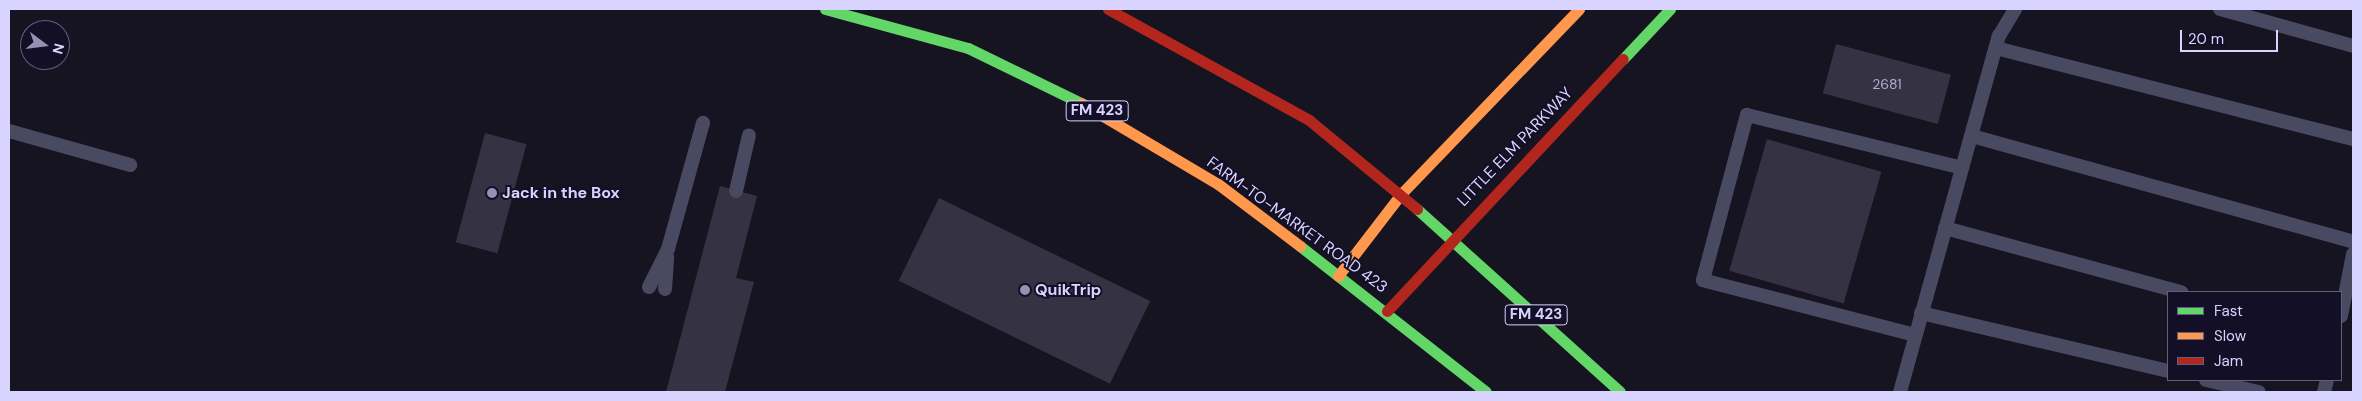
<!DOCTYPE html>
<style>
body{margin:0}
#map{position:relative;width:2362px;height:401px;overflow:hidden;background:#161421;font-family:"DM Sans",sans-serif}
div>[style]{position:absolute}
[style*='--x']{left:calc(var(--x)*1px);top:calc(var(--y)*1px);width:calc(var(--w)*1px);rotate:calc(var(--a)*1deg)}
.building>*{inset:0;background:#343243;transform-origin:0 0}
.lane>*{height:14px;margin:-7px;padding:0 7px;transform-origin:7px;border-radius:7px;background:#4a4962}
.fast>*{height:11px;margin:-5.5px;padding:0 5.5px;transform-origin:5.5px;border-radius:5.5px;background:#63d668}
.slow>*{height:11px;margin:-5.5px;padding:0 5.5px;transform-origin:5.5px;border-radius:5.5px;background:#ff974d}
.jam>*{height:11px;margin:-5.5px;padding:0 5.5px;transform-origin:5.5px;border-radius:5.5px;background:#b3261e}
.dots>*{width:14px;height:14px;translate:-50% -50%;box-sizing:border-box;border:2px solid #130f26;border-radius:50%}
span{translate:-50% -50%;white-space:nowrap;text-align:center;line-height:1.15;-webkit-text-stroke:4px #130f26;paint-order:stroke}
.number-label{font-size:14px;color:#b0acd0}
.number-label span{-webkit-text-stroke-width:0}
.shield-label span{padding:1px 4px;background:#130f26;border:1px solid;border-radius:4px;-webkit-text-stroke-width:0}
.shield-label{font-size:15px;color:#d9d4ff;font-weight:700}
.street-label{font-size:16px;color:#d9d4ff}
.poi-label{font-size:16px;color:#d9d4ff;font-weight:700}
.left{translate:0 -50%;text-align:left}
.frame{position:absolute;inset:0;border:10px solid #d9d4ff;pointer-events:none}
.legend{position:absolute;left:2167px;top:291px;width:175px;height:90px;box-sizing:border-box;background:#130f26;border:1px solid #625e7d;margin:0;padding:6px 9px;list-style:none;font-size:15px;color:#d9d4ff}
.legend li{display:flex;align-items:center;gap:10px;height:25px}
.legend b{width:25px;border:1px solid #625e7d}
.north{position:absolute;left:20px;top:20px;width:50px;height:50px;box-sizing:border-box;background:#130f26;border:1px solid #625e7d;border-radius:50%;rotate:105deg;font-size:14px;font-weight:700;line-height:20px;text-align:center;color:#d9d4ff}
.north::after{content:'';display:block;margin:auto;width:18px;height:22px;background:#9591b1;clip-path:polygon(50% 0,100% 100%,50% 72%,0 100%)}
.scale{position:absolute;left:2180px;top:30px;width:98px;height:22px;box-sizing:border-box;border:2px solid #d9d4ff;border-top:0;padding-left:6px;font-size:15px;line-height:18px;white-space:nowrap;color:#d9d4ff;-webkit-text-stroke:4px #130f26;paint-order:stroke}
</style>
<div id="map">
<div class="building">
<i style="left:1836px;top:44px;width:119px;height:51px;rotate:15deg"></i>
<i style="left:485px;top:133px;width:43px;height:113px;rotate:15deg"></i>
<i style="left:1767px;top:139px;width:119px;height:137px;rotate:16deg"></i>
<i style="clip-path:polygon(720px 186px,757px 196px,736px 278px,754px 282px,725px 392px,666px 392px)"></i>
<i style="left:939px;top:198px;width:235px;height:92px;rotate:26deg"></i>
</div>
<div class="lane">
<i style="--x:2220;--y:9;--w:138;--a:15.5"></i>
<i style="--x:1996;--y:48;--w:368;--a:14.3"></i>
<i style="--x:9;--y:131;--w:126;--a:15.7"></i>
<i style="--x:1972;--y:136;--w:395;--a:15.5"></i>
<i style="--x:736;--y:191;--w:57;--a:-76.9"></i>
<i style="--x:1945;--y:228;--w:245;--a:15.2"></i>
<i style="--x:649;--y:287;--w:42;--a:-63.4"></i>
<i style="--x:668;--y:249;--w:131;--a:-74.5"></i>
<i style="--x:665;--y:289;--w:32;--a:-86"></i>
<i style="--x:1921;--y:313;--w:254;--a:13.2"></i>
<i style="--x:2341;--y:316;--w:63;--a:-79"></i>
<i style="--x:1915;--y:335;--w:219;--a:-165.5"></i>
<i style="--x:1703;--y:280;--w:171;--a:-75.1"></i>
<i style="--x:1747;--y:115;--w:221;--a:13.8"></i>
<i style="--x:2206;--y:380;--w:54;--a:12.8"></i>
<i style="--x:1900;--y:392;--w:370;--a:-74.5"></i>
<i style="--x:1999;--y:36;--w:31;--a:-59"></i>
<i style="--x:2324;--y:392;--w:12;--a:-76"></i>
</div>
<div class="fast">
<i style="--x:825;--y:9;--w:148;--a:15.3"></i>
<i style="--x:968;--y:48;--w:126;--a:26"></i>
<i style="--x:1623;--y:59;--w:69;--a:-46.8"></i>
<i style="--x:1417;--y:209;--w:273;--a:42"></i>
<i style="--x:1300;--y:246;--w:236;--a:38.1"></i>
</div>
<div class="slow">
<i style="--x:1081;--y:103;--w:159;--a:30.6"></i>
<i style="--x:1218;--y:184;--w:103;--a:37.1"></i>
<i style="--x:1338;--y:276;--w:103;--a:-52.5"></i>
<i style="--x:1401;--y:194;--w:257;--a:-46.1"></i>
</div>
<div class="jam">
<i style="--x:1108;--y:9;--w:230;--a:28.9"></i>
<i style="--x:1309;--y:120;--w:140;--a:39.5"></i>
<i style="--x:1387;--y:311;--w:345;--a:-46.9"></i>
</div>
<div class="dots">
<i style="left:492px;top:193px;background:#9591b1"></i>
<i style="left:1025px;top:290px;background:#9591b1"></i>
</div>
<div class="number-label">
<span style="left:1887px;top:84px">2681</span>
</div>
<div class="shield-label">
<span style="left:1097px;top:111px">FM 423</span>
<span style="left:1536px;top:315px">FM 423</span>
</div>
<div class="street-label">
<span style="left:1515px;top:147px;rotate:-46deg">LITTLE ELM PARKWAY</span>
<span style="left:1297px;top:225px;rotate:36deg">FARM-TO-MARKET ROAD 423</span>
</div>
<div class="poi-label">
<span class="left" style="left:502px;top:193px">Jack in the Box</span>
<span class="left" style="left:1035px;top:290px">QuikTrip</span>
</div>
<div class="frame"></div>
<ul class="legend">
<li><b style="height:6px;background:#63d668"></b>Fast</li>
<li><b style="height:6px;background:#ff974d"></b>Slow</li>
<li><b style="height:6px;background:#b3261e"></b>Jam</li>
</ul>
<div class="north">N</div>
<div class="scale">20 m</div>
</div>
